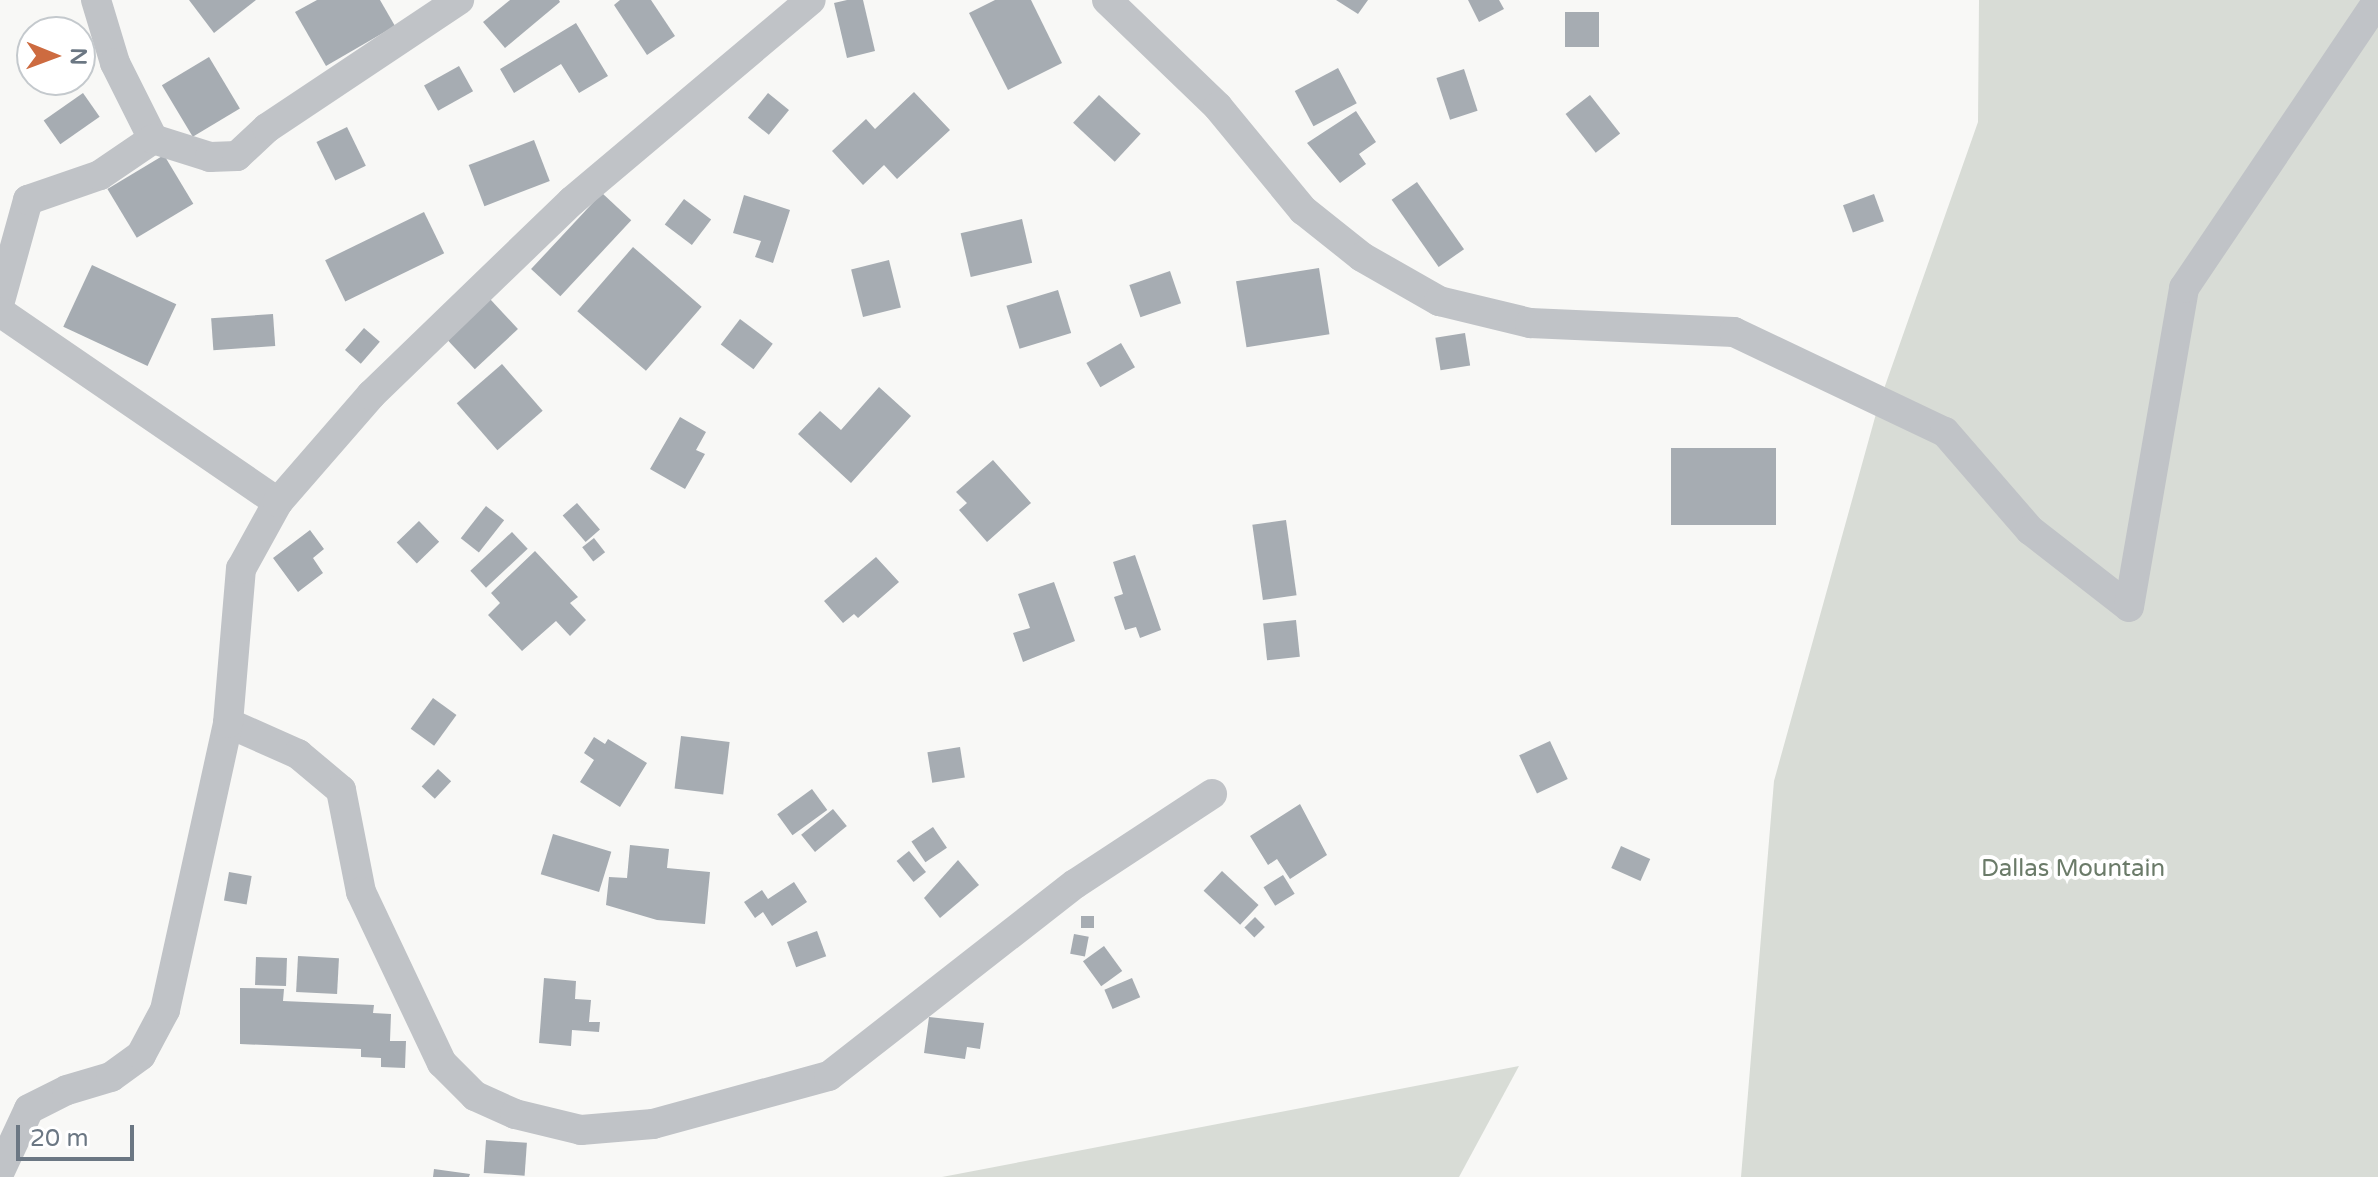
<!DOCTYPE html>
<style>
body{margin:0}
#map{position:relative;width:2378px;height:1177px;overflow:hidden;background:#f8f8f6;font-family:"Varela Round",sans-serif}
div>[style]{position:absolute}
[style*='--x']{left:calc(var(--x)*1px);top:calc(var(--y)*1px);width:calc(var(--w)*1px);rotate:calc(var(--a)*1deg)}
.green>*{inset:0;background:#d8dcd6}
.building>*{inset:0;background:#a6acb2;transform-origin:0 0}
.minor>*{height:30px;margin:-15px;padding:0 15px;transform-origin:15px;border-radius:15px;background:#c0c3c7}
span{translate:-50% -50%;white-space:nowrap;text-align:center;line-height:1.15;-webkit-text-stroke:8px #fff;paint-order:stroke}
.park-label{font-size:24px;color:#6b7b69}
.north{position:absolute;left:16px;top:16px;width:80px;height:80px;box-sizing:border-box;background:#fff;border:2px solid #c4c9cd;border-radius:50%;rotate:91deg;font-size:22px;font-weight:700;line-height:32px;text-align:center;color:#6b7783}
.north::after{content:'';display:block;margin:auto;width:28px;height:36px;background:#cd6b40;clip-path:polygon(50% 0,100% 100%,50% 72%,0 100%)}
.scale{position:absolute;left:16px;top:1125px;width:118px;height:36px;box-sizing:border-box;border:4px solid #6b7783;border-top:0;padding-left:10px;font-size:24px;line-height:28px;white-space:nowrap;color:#6b7783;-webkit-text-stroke:6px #fff;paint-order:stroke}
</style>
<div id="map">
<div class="green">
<i style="clip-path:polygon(1979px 0,2378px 0,2378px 1177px,1741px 1177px,1774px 781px,1879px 403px,1978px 122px)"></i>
<i style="clip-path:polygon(1519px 1066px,1459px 1177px,942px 1177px)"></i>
</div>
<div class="building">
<i style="clip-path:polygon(189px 0,256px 0,214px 33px)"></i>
<i style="clip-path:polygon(317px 0,380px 0,395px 26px,326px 66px,295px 12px)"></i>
<i style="clip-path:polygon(510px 0,559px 0,560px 2px,505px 48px,483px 22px)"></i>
<i style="clip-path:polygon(620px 0,651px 0,675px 36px,647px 55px,614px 5px)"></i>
<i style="clip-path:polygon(847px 0,863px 0,875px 51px,847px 58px,834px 3px)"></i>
<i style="clip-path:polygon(995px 0,1031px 0,1062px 63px,1008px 90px,969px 13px)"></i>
<i style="clip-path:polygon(1336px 0,1368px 0,1358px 14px)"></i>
<i style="clip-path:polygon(1468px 0,1499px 0,1504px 9px,1479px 22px)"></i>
<i style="left:1565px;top:12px;width:34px;height:35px"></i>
<i style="clip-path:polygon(576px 23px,608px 76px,579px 93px,561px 64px,514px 93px,500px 69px)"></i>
<i style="left:209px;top:57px;width:60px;height:55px;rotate:59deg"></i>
<i style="left:459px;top:66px;width:29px;height:40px;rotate:61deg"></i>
<i style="left:1338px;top:68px;width:40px;height:49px;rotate:62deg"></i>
<i style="left:1464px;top:69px;width:44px;height:29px;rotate:72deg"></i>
<i style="clip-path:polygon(914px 92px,950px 130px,897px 179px,884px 165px,863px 185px,832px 151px,866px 119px,875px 129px)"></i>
<i style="left:83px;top:93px;width:29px;height:48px;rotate:55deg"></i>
<i style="left:768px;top:93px;width:27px;height:32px;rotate:39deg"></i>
<i style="left:1099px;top:95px;width:57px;height:38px;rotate:43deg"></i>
<i style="left:1590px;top:95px;width:49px;height:31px;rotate:52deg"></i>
<i style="clip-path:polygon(1356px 111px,1376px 142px,1359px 154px,1366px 164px,1340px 183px,1307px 143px)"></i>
<i style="left:347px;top:127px;width:43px;height:34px;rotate:64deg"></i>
<i style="left:534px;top:140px;width:44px;height:70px;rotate:69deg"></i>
<i style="left:164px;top:155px;width:57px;height:66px;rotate:59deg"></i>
<i style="left:1417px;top:182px;width:82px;height:31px;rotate:55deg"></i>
<i style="left:602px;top:193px;width:40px;height:104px;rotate:43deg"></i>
<i style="left:1874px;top:194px;width:29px;height:33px;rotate:70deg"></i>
<i style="clip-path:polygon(744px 195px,790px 210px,773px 263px,755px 257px,761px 241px,733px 233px)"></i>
<i style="left:684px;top:199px;width:34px;height:32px;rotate:37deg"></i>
<i style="left:424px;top:212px;width:46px;height:110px;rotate:64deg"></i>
<i style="left:1022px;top:219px;width:45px;height:63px;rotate:77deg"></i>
<i style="left:633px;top:247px;width:91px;height:85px;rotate:41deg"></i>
<i style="left:889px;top:260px;width:49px;height:39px;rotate:76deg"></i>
<i style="left:92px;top:265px;width:93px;height:68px;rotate:25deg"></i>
<i style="left:1319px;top:268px;width:67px;height:84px;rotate:81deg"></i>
<i style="left:1170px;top:271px;width:34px;height:43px;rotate:71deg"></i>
<i style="left:1058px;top:290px;width:45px;height:54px;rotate:73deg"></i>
<i style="left:490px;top:299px;width:41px;height:59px;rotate:47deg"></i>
<i style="left:273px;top:314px;width:32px;height:62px;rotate:86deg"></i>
<i style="left:740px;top:319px;width:41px;height:32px;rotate:37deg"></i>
<i style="left:364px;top:328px;width:21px;height:29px;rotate:41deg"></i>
<i style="left:1465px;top:333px;width:33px;height:30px;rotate:81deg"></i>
<i style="left:1121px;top:343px;width:28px;height:40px;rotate:60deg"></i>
<i style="left:502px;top:364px;width:62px;height:60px;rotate:49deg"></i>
<i style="clip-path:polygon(879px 387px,911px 416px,851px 483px,798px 434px,820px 411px,841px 430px)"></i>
<i style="clip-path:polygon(680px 417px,706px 432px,696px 450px,705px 454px,685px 489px,650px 469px)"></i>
<i style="left:1671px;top:448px;width:105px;height:77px"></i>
<i style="clip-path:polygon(993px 460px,1031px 503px,987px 542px,959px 510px,967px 503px,956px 492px)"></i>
<i style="left:577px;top:503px;width:35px;height:19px;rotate:49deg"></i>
<i style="left:486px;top:506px;width:23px;height:41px;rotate:38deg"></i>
<i style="left:1286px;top:520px;width:76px;height:34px;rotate:82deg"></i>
<i style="left:419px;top:521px;width:29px;height:31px;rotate:46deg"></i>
<i style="clip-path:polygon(310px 530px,324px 549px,313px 558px,323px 573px,298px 592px,273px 558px)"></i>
<i style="left:512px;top:532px;width:23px;height:57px;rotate:47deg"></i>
<i style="left:594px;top:538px;width:18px;height:15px;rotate:52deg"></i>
<i style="clip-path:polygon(535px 551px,578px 597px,570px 603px,586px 620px,570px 636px,556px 621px,522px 651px,488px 615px,500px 603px,491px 593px)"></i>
<i style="clip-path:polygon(1135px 555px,1161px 630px,1140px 638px,1136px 627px,1125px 630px,1114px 597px,1123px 594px,1113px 562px)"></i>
<i style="clip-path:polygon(876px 557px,899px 582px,858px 618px,854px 614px,843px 623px,824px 601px)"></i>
<i style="clip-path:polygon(1054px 582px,1075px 641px,1023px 662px,1013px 633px,1030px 628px,1018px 594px)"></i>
<i style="left:1296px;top:620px;width:37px;height:33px;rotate:84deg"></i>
<i style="left:433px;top:698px;width:29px;height:38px;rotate:36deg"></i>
<i style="left:681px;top:736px;width:49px;height:53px;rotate:7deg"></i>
<i style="clip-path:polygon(594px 737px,605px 744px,608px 739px,647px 763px,620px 807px,580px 782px,594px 760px,584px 753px)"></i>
<i style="left:1550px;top:741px;width:42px;height:34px;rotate:65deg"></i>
<i style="left:960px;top:747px;width:31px;height:33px;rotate:81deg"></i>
<i style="left:438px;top:769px;width:18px;height:24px;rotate:43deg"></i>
<i style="left:812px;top:789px;width:26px;height:43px;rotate:54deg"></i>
<i style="clip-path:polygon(1300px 804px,1327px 855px,1290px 879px,1277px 859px,1268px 865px,1250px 836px)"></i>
<i style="left:833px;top:809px;width:22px;height:41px;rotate:51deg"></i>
<i style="left:933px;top:827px;width:25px;height:26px;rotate:56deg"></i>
<i style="left:553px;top:834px;width:61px;height:42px;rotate:17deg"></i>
<i style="clip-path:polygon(630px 845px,669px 849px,667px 868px,710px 872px,705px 924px,657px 920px,606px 905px,609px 877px,627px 878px)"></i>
<i style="left:1621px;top:846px;width:32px;height:24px;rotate:24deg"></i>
<i style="left:909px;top:851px;width:27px;height:16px;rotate:51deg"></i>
<i style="clip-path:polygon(958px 860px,979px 885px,940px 918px,924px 898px)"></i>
<i style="left:1222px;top:871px;width:50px;height:27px;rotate:43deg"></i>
<i style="left:229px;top:872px;width:23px;height:29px;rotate:10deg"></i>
<i style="left:1283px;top:875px;width:22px;height:23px;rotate:58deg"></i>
<i style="clip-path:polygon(794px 882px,807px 902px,772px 926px,763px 912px,755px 918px,744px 902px,762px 890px,768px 899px)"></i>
<i style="left:1081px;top:916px;width:13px;height:12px"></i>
<i style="left:1255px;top:917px;width:14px;height:15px;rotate:45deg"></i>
<i style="left:817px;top:931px;width:27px;height:32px;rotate:70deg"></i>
<i style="left:1074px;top:934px;width:15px;height:20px;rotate:11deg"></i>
<i style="left:1104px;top:946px;width:31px;height:26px;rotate:54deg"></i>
<i style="left:298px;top:956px;width:41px;height:36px;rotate:3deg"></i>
<i style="left:256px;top:957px;width:31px;height:28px;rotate:2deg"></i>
<i style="clip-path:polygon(544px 978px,576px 981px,575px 999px,591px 1000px,589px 1022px,600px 1022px,599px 1032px,572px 1030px,571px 1046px,539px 1043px)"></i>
<i style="left:1132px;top:978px;width:21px;height:30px;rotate:67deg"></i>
<i style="clip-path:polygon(240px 988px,284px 989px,283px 1001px,374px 1005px,373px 1013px,391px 1014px,390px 1041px,406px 1041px,405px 1068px,381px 1067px,381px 1058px,361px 1057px,361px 1049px,240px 1044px)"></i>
<i style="clip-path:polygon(929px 1017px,984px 1023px,980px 1049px,967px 1047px,965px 1059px,924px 1053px)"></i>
<i style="left:486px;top:1140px;width:41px;height:33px;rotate:4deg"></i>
<i style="clip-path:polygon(434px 1169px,470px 1174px,469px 1177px,433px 1177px)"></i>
</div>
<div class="minor">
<i style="--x:96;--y:0;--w:66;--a:73.2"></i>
<i style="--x:115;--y:63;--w:85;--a:63.4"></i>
<i style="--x:1107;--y:0;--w:154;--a:43.9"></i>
<i style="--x:1218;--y:107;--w:134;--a:50.5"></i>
<i style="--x:1303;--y:210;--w:75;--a:38.5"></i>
<i style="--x:1362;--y:257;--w:89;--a:29.7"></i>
<i style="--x:1439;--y:301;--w:94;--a:13.6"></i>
<i style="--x:1530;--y:323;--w:204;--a:2.5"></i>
<i style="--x:1734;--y:332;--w:233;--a:25.4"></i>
<i style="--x:1945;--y:432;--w:130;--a:49.1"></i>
<i style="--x:2030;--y:530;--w:125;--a:37.9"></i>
<i style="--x:2129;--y:607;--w:324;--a:-80.2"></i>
<i style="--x:2184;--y:288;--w:347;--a:-56"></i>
<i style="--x:0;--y:301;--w:105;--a:-74.5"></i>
<i style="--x:28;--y:200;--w:76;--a:-19.1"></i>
<i style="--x:100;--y:175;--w:64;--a:-34.2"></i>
<i style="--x:153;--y:139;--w:60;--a:17.5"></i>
<i style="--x:210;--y:157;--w:27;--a:-2"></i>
<i style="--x:237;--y:156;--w:41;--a:-43"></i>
<i style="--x:267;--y:128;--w:231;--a:-33.7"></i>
<i style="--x:0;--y:312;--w:337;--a:34.4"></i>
<i style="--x:228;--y:723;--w:77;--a:23.9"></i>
<i style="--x:298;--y:754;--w:56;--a:39.9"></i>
<i style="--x:341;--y:790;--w:104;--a:78.9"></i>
<i style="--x:361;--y:892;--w:189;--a:64.7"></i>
<i style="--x:442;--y:1063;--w:47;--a:45"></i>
<i style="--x:475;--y:1096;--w:44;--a:24.2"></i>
<i style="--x:515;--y:1114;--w:68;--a:13.6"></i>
<i style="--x:581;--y:1130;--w:72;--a:-4.8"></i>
<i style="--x:653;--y:1124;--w:182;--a:-15.3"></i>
<i style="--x:829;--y:1076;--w:312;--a:-38"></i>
<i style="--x:1075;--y:884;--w:164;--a:-33.3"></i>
<i style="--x:0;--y:1171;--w:68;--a:-64.9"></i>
<i style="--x:29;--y:1109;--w:42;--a:-26.6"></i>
<i style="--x:67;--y:1090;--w:46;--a:-16.5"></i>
<i style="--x:111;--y:1077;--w:37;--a:-36"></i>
<i style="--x:141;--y:1055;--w:51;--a:-61.9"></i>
<i style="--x:165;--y:1010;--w:294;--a:-77.6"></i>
<i style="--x:228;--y:723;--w:155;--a:-85.2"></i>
<i style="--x:241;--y:569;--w:77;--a:-61.1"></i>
<i style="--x:278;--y:502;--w:142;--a:-49"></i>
<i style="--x:371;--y:395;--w:279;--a:-44"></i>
<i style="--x:572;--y:201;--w:312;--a:-40.1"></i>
</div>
<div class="park-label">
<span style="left:2073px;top:869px">Dallas Mountain</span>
</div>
<div class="north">N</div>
<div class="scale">20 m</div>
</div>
